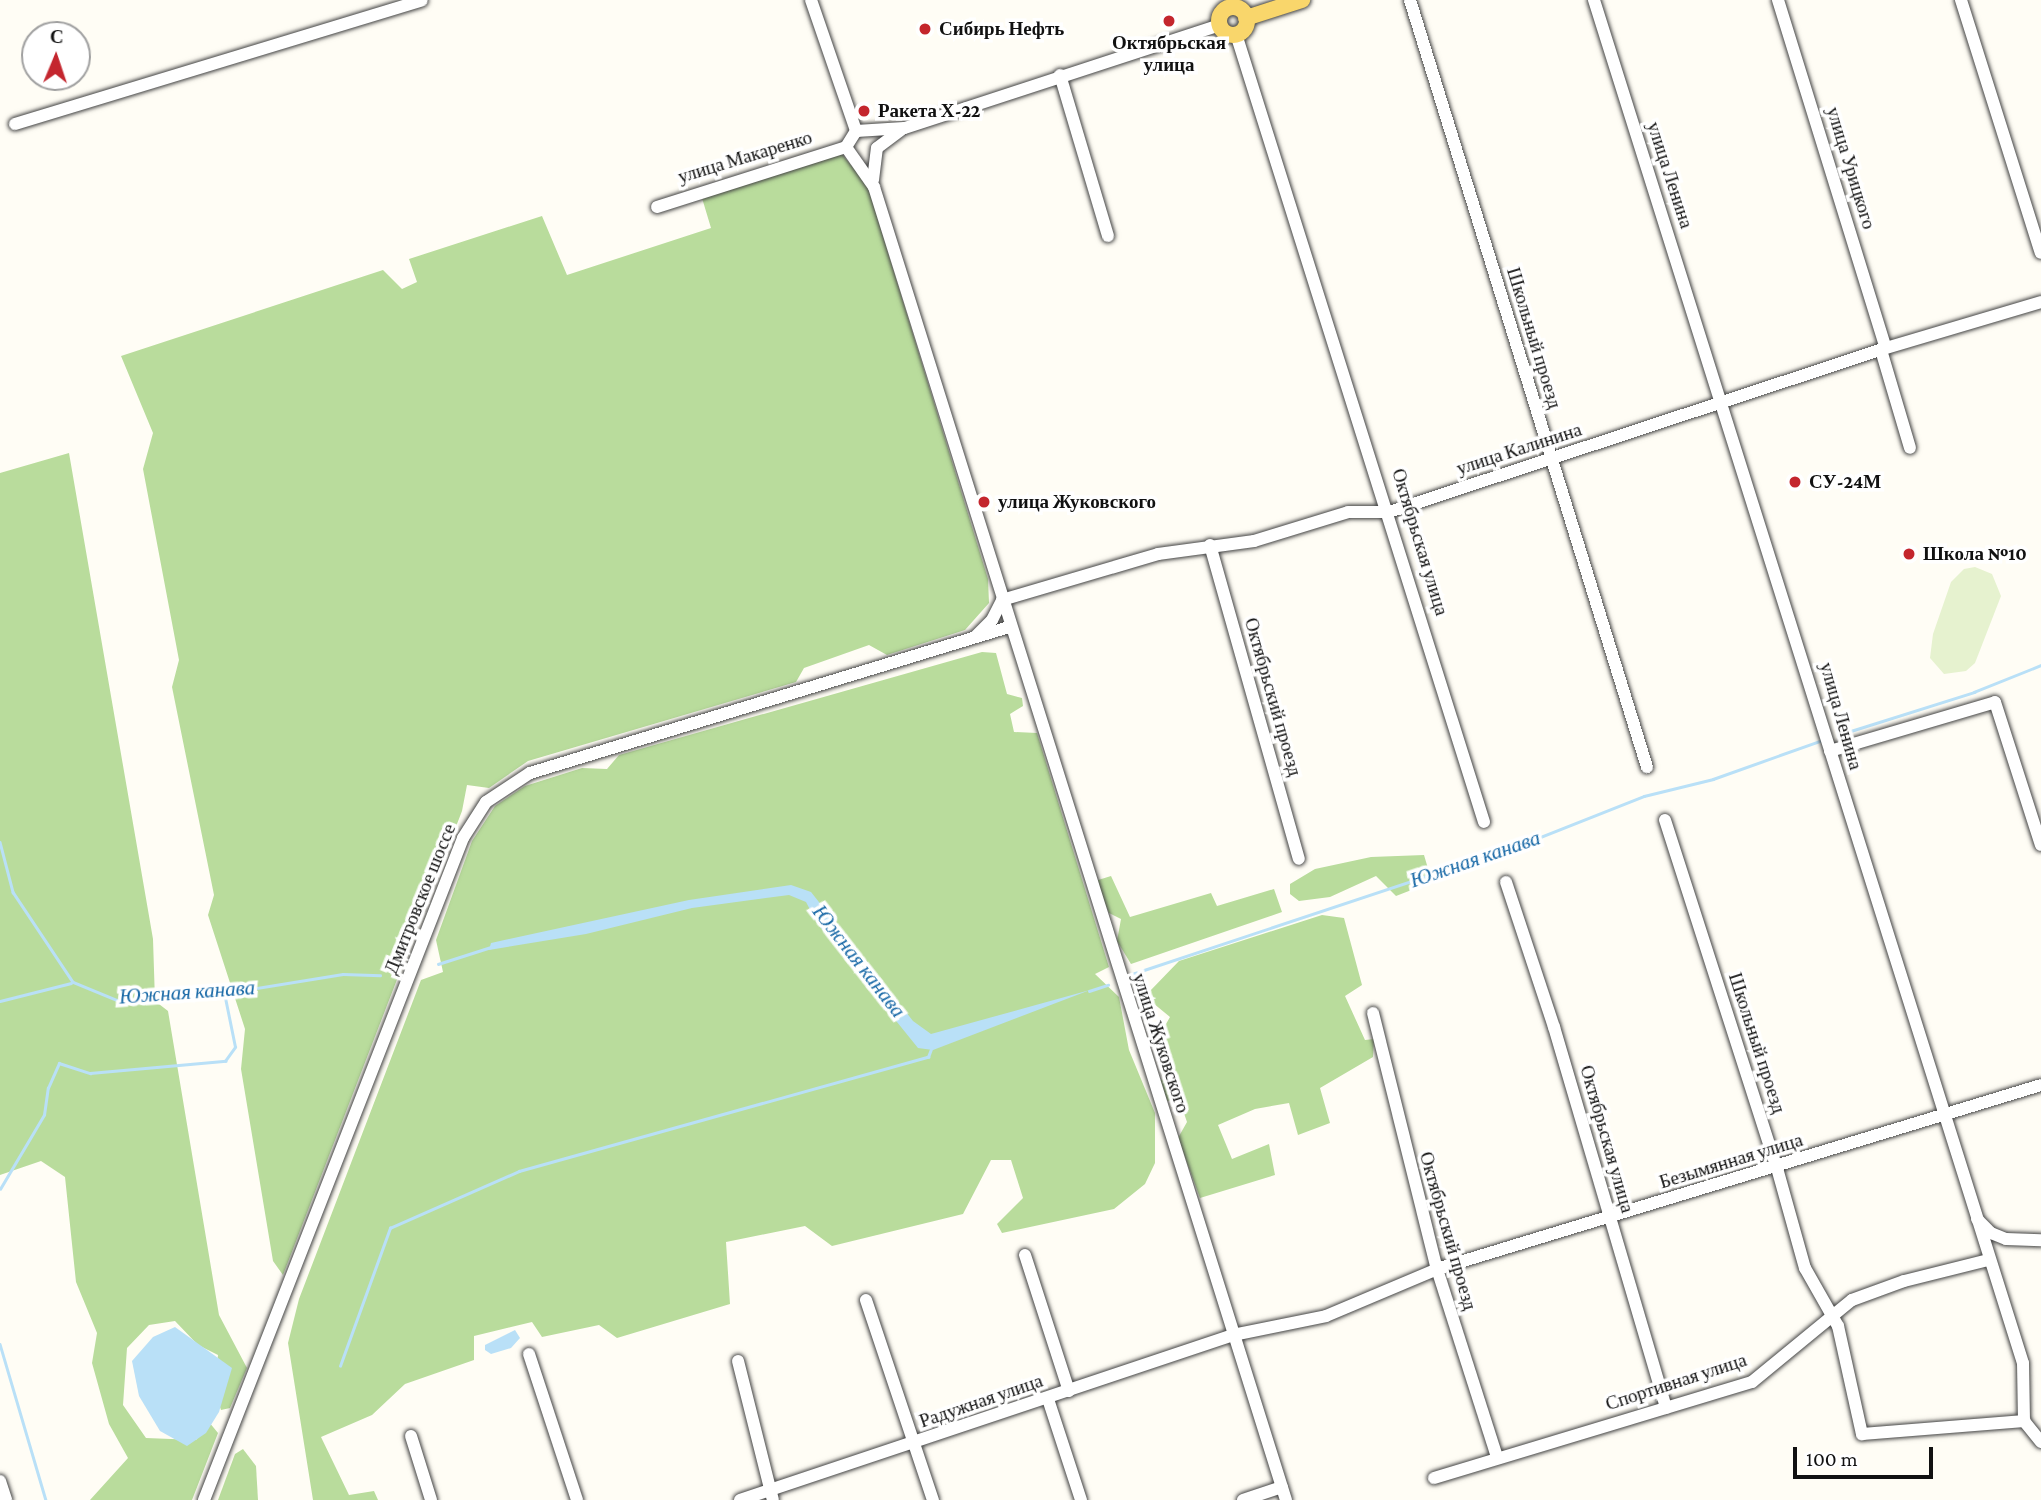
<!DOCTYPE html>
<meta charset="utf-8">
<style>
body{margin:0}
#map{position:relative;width:2041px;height:1500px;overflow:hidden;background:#fffdf5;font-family:"Crimson Pro",serif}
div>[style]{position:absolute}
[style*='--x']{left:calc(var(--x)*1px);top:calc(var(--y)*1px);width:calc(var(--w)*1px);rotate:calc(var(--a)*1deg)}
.forest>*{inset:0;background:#b9dc9c}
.pitch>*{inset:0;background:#e6f2cf}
.water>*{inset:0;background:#b9e0f7}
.stream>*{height:2.5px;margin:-1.25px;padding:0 1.25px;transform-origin:1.25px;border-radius:1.25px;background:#b9e0f7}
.roads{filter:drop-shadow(0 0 2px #444) drop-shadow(0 0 2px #444)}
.minor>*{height:12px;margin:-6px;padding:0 6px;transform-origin:6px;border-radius:6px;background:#fff}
.major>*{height:16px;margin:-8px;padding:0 8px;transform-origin:8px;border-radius:8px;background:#f9d66b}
.major>.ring{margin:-8px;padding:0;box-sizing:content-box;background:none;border:16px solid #f9d66b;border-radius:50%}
.dots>*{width:19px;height:19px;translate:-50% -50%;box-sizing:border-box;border:4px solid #fff;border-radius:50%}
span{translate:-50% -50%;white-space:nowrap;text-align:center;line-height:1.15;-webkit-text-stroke:7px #fff;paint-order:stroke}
.poi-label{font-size:19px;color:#111;font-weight:700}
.left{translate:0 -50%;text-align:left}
.street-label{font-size:19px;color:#111}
.water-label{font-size:21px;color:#1768a6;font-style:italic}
.north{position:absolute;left:21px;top:21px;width:70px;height:70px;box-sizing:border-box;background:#fff;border:2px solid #a0a0a0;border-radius:50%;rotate:2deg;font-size:19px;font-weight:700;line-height:28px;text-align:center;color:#111}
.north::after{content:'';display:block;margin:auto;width:24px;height:32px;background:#c4262e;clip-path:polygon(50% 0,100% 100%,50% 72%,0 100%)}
.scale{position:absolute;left:1793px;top:1447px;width:140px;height:32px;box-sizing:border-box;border:4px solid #111;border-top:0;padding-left:9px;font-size:21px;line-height:24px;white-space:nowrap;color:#111;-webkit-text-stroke:5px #fff;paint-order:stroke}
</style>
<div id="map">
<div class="forest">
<i style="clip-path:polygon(840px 152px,867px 184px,988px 579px,989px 603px,965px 630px,887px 655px,869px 645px,804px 668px,796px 682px,528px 761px,489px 788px,467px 785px,462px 811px,283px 1275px,273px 1261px,241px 1069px,245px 1029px,208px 915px,214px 895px,172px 687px,179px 660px,143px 469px,153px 433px,121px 356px,383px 270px,402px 289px,417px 282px,409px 259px,542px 216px,567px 275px,711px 228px,702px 198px)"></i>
<i style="clip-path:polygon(69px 453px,153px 939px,155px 1001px,168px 1011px,219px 1315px,247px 1368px,230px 1408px,221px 1410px,214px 1389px,218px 1355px,198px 1345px,175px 1321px,149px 1325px,127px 1348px,123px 1405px,146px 1438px,196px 1440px,209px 1422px,218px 1433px,192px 1500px,90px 1500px,128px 1458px,109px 1424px,92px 1363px,97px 1333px,76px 1282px,65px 1177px,41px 1161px,0 1175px,0 473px)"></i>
<i style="clip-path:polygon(982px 652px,996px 653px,1007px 694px,1022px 698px,1023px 706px,1010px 714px,1014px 732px,1037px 733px,1109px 967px,1095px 974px,1119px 997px,1129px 1050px,1155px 1113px,1155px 1163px,1145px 1184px,1114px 1209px,1002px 1233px,997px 1224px,1023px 1198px,1011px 1160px,991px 1160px,963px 1214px,832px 1246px,805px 1226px,726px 1242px,730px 1304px,617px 1338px,599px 1325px,542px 1337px,532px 1322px,474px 1336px,474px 1360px,405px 1384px,372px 1415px,321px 1437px,349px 1495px,374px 1491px,378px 1500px,313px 1500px,288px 1343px,299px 1299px,421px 980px,443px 972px,436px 940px,472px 841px,495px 806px,525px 786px,582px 768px,607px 769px,619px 755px)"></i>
<i style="clip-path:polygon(1424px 855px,1432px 882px,1396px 896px,1376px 876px,1330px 897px,1299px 901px,1290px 894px,1290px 884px,1315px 869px,1371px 857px)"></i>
<i style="clip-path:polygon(1111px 876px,1130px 917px,1211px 893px,1217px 906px,1274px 889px,1282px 912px,1131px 964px,1117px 941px,1121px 919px,1109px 913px,1095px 881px)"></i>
<i style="clip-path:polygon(1322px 915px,1344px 918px,1362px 985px,1345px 996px,1365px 1040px,1374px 1039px,1373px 1057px,1320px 1088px,1330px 1123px,1298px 1135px,1289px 1103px,1255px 1109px,1218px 1125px,1232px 1159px,1269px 1144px,1275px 1175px,1200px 1198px,1178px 1138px,1187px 1122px,1179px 1099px,1160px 1102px,1155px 1082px,1169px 1077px,1158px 1038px,1170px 1017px,1153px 1003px,1150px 991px,1179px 961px)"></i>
<i style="clip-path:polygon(243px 1449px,256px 1466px,258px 1500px,218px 1500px,235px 1454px)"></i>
</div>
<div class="pitch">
<i style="clip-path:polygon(1975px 567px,1992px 574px,2001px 596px,1975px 663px,1966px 671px,1944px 674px,1930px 658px,1933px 634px,1951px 582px,1964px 569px)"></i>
</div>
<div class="water">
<i style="clip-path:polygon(791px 885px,811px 892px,913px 1021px,931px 1034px,1090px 990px,933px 1050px,918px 1048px,817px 923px,806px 902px,789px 895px,692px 908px,586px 934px,489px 950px,491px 943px,689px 900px)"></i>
<i style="clip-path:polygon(175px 1327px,232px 1368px,219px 1412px,206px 1433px,187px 1446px,160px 1431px,139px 1396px,132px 1361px,153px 1337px)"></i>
<i style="clip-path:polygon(515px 1330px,520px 1338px,511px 1348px,491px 1354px,485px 1350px,485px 1345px)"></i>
</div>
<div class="stream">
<i style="--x:1838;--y:735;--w:143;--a:-17.5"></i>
<i style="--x:1974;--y:692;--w:72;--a:-21.9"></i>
<i style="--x:0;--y:842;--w:52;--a:75.4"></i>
<i style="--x:13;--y:892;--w:108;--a:56.3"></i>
<i style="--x:73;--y:982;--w:50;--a:22.4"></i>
<i style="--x:119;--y:1001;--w:113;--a:-4.6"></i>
<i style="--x:232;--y:992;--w:112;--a:-9.2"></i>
<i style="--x:343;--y:974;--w:37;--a:2"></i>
<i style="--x:438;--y:964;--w:56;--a:-17.8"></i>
<i style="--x:1129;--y:975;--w:415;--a:-18.4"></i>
<i style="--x:1523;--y:844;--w:130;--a:-21.6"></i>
<i style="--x:1644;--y:796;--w:71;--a:-13.8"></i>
<i style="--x:1713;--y:779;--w:114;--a:-19.6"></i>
<i style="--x:1089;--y:991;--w:20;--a:-18"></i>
<i style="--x:0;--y:1001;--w:73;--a:-14.2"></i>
<i style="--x:0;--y:1189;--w:86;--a:-59.3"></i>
<i style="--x:44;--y:1115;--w:27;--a:-82"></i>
<i style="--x:48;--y:1088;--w:27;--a:-66"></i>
<i style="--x:59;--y:1063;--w:33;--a:18"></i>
<i style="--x:90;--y:1073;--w:136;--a:-5.1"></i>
<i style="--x:225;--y:1061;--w:17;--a:-54"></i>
<i style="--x:235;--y:1047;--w:55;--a:-101.5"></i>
<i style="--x:0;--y:1344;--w:163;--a:73.6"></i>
<i style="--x:340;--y:1366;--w:147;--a:-70.1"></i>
<i style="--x:390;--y:1228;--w:141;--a:-23.8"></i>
<i style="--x:519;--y:1171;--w:425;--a:-15.6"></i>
<i style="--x:928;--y:1057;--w:9;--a:-69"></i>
</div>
<div class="roads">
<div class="minor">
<i style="--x:811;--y:0;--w:139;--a:71"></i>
<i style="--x:1410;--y:0;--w:803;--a:72.83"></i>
<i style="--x:1594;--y:0;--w:1429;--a:72.53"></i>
<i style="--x:2023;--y:1363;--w:58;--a:89"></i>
<i style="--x:2024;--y:1421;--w:27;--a:51"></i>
<i style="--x:1778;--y:0;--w:364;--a:72.8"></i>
<i style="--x:1961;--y:0;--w:265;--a:72.5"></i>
<i style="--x:1220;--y:25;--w:332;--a:161.9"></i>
<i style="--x:904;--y:128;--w:48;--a:176.4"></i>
<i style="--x:856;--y:131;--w:19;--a:122"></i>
<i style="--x:846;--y:147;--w:49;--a:55"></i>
<i style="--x:874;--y:187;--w:1376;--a:72.58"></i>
<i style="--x:1236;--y:34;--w:826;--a:72.53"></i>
<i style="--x:1060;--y:75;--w:168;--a:73.4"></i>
<i style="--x:15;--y:124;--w:425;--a:-16.9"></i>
<i style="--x:873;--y:180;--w:32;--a:-83"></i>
<i style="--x:877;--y:148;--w:30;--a:-37"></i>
<i style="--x:657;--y:207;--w:198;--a:-17.6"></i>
<i style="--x:1881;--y:350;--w:102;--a:73.5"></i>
<i style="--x:1210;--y:545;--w:326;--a:74.2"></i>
<i style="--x:1002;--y:600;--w:163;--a:-16.4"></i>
<i style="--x:1158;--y:554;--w:97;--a:-7.7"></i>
<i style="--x:1254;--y:541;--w:98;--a:-17.1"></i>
<i style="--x:1348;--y:512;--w:41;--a:0"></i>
<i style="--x:1389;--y:512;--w:523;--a:-18.26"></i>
<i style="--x:1886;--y:348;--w:162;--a:-16.5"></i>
<i style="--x:976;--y:636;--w:23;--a:-45"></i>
<i style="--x:992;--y:620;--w:22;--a:-63"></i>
<i style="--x:1830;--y:751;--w:172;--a:-16.5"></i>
<i style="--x:1995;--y:702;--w:150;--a:72.2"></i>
<i style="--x:1665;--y:820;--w:366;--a:72.2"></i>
<i style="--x:1777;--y:1168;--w:104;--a:74.4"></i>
<i style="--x:1805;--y:1268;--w:67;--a:60.4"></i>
<i style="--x:1838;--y:1326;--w:111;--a:77.5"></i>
<i style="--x:1862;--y:1434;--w:163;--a:-4.6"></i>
<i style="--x:1506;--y:882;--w:153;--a:71.7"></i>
<i style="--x:1554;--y:1027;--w:397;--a:73.6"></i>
<i style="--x:1373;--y:1013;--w:264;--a:76"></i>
<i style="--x:1437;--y:1269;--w:197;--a:72.3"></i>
<i style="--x:1977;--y:1219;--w:20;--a:45"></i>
<i style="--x:1991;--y:1233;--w:16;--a:22"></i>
<i style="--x:2006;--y:1239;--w:35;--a:2"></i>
<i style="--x:1025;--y:1255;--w:143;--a:72.1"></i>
<i style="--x:866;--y:1300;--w:211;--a:71.5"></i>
<i style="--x:529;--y:1354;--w:154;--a:71.8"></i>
<i style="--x:738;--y:1361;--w:143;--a:75.9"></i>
<i style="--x:1048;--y:1399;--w:106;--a:71.9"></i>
<i style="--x:411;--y:1436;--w:67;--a:72.6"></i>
<i style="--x:1434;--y:1478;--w:332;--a:-16.8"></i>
<i style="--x:1752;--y:1382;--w:129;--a:-39.4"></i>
<i style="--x:1852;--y:1300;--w:55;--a:-20.1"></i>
<i style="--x:1904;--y:1281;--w:87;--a:-14"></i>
<i style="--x:0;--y:1481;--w:20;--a:72"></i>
<i style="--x:204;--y:1500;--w:711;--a:-68.63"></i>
<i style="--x:463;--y:838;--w:43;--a:-57.4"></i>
<i style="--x:486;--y:802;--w:53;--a:-33.4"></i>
<i style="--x:530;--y:773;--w:501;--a:-16.95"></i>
<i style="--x:740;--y:1500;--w:520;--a:-18.5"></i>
<i style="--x:1233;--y:1335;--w:95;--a:-11.5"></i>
<i style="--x:1326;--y:1316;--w:121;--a:-22.9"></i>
<i style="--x:1437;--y:1269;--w:631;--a:-16.94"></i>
<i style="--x:1243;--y:1500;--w:41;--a:-18.4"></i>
</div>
<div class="major">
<i class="ring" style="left:1219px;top:7px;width:12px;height:12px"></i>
<i style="--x:1246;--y:18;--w:59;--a:-17.8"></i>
</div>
</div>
<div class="dots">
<i style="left:1169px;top:21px;background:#c4262e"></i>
<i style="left:925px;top:29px;background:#c4262e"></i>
<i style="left:864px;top:111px;background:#c4262e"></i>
<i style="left:1795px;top:482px;background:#c4262e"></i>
<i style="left:984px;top:502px;background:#c4262e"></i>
<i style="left:1909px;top:554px;background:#c4262e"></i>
</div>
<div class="poi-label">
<span class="left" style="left:939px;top:29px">Сибирь Нефть</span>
<span style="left:1169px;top:54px">Октябрьская<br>улица</span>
<span class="left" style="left:878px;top:111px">Ракета Х-22</span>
<span class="left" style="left:1809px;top:482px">СУ-24М</span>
<span class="left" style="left:998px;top:502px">улица Жуковского</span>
<span class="left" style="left:1923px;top:554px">Школа №10</span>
</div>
<div class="street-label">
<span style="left:745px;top:157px;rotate:-17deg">улица Макаренко</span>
<span style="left:1851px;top:168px;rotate:73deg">улица Урицкого</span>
<span style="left:1670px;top:175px;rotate:72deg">улица Ленина</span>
<span style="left:1534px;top:338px;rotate:73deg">Школьный проезд</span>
<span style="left:1519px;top:449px;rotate:-18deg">улица Калинина</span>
<span style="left:1420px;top:542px;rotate:73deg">Октябрьская улица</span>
<span style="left:1273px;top:697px;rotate:74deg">Октябрьский проезд</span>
<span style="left:1841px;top:716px;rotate:74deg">улица Ленина</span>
<span style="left:420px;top:899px;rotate:-68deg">Дмитровское шоссе</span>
<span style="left:1161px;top:1043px;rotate:72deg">улица Жуковского</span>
<span style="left:1757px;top:1043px;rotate:72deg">Школьный проезд</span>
<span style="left:1607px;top:1139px;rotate:74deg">Октябрьская улица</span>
<span style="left:1731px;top:1161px;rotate:-17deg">Безымянная улица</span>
<span style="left:1448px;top:1231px;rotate:74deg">Октябрьский проезд</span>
<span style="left:1676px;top:1382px;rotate:-18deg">Спортивная улица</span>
<span style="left:981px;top:1401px;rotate:-19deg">Радужная улица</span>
</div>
<div class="water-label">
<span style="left:1475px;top:859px;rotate:-19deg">Южная канава</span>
<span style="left:859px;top:961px;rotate:52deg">Южная канава</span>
<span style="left:187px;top:992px;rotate:-4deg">Южная канава</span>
</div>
<div class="north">С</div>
<div class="scale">100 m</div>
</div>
